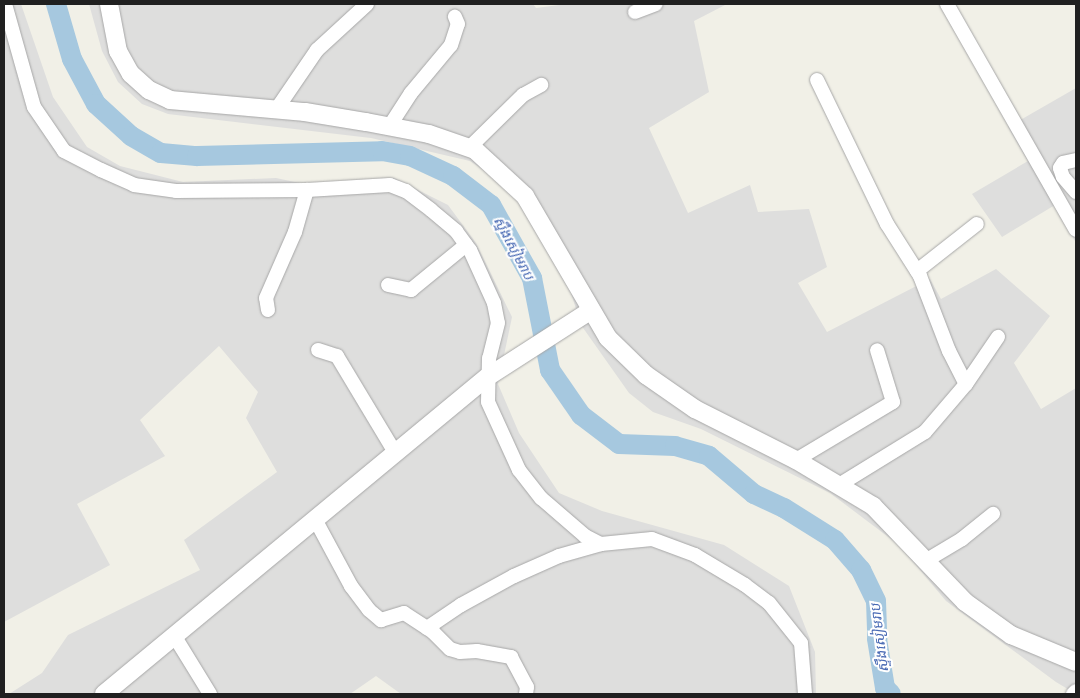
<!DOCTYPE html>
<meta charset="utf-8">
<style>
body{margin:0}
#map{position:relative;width:1080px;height:698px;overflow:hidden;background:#f1f0e7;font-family:"Roboto Condensed","Noto Sans Khmer",sans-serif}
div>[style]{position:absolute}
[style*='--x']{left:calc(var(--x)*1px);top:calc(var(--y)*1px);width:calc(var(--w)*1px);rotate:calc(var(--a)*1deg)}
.residential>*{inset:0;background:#dededd}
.river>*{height:20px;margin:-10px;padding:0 10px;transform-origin:10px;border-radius:10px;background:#a6c8df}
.roads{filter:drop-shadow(0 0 1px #a7a7a7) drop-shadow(0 0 1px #a7a7a7)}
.minor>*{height:14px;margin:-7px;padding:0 7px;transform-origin:7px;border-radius:7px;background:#fff}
.tertiary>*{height:18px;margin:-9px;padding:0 9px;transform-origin:9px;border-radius:9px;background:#fff}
span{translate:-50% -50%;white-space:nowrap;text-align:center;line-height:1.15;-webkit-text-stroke:4px #fff;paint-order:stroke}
.water-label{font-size:14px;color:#496ab4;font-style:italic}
.frame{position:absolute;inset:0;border:5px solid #202020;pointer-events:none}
</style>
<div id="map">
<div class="residential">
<i style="clip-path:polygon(4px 4px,21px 4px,53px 97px,87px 147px,120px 166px,183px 182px,276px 178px,318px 187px,394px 178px,448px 205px,476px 243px,512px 317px,498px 384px,519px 433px,559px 493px,602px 511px,724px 545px,789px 586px,815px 652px,816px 694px,401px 694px,376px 676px,350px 694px,9px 694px,42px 673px,68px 635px,200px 570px,184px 540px,277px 472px,246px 418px,258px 392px,219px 346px,140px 420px,165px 456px,77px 504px,110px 565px,4px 622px)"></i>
<i style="clip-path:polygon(89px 4px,533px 4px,536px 8px,567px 4px,727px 4px,694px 21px,709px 92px,649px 128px,688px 213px,750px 185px,758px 212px,809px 209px,827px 267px,798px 283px,827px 332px,930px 279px,941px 299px,996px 269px,1050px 316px,1014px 363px,1041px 409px,1076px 388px,1076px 694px,1056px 682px,946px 601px,899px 545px,830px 493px,701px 429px,653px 412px,629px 393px,581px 325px,563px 267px,510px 188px,470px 161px,371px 138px,168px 114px,142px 104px,118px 82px,102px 51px)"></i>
<i style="clip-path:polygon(1076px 88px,1076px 243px,1055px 205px,1002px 237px,972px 194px,1028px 161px,1008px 127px)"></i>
</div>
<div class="river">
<i style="--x:56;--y:4;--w:57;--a:73.8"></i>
<i style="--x:72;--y:59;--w:51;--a:61.9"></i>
<i style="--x:96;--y:104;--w:47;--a:42.4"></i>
<i style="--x:131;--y:136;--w:34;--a:30"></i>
<i style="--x:161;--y:153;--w:36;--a:5"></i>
<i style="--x:197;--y:156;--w:185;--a:-1.5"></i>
<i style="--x:382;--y:151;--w:28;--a:10"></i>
<i style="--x:410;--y:156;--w:47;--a:24.9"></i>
<i style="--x:453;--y:176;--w:48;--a:37.3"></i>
<i style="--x:491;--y:205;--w:84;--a:60.7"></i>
<i style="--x:532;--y:278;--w:94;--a:78.9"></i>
<i style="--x:550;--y:370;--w:55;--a:55.4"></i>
<i style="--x:581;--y:415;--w:48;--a:37.3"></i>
<i style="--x:619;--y:444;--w:56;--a:2"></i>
<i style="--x:675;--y:446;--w:35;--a:16"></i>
<i style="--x:709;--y:456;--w:59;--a:40.2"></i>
<i style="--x:754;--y:494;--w:33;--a:25"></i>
<i style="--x:784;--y:508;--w:60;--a:32.1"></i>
<i style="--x:835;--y:540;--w:40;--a:49"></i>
<i style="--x:861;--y:570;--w:34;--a:64"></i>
<i style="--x:876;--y:601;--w:38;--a:88"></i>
<i style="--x:877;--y:639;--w:50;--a:80.7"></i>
<i style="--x:885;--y:688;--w:8;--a:45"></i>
</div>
<div class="roads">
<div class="minor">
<i style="--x:5;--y:4;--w:107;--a:74.3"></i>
<i style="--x:34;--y:107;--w:53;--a:55.7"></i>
<i style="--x:64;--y:151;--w:42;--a:27.2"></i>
<i style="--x:101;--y:170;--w:36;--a:24"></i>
<i style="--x:134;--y:185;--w:42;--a:8.1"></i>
<i style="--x:176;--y:191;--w:131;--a:-0.4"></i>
<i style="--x:307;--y:190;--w:83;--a:-3.4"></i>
<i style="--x:390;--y:185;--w:17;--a:21"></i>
<i style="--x:406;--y:191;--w:31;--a:37"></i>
<i style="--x:431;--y:210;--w:33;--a:40"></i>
<i style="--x:456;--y:231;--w:24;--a:54"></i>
<i style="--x:470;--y:250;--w:58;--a:65.6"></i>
<i style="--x:494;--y:303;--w:20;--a:79"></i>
<i style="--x:498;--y:323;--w:36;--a:104"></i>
<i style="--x:489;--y:358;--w:44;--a:91.3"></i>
<i style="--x:488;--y:402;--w:75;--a:65.5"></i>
<i style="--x:519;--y:470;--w:36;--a:52"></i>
<i style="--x:541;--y:498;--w:58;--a:40.8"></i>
<i style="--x:585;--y:536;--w:18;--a:27"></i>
<i style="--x:601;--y:544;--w:51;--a:-5.6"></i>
<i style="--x:652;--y:539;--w:46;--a:20.4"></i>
<i style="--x:695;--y:555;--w:58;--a:31"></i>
<i style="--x:745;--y:585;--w:30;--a:37"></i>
<i style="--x:769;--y:603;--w:51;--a:51.3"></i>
<i style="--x:801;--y:643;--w:51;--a:85.5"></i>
<i style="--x:947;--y:4;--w:260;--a:60.3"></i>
<i style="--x:635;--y:12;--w:22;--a:-21"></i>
<i style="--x:817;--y:80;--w:160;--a:64.1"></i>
<i style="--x:887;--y:224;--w:62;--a:57.6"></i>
<i style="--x:920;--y:276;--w:80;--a:68.9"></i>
<i style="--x:949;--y:351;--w:37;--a:63"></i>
<i style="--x:966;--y:384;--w:63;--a:130.5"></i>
<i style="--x:925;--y:432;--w:101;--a:148.4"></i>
<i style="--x:276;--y:110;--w:73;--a:-55.7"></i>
<i style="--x:317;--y:50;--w:68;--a:-42.6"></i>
<i style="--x:389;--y:127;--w:40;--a:-57.1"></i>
<i style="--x:411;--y:93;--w:62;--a:-50.2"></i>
<i style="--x:451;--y:45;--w:22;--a:-72"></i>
<i style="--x:458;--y:24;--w:8;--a:-113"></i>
<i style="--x:469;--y:148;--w:76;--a:-44.5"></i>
<i style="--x:523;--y:95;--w:21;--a:-29"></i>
<i style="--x:1076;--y:160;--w:13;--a:167"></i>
<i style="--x:1063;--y:163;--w:6;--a:121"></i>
<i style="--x:1060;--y:168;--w:9;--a:72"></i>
<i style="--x:1063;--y:177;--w:20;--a:49"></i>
<i style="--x:917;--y:271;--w:76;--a:-38.1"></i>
<i style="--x:388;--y:285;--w:24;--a:12"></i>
<i style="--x:411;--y:290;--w:71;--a:-39.3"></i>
<i style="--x:268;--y:310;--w:12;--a:-99"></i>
<i style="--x:266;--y:298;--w:72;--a:-66.3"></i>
<i style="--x:295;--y:232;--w:44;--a:-74.1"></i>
<i style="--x:318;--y:350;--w:20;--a:18"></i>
<i style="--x:337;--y:356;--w:114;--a:59"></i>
<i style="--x:966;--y:384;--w:57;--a:-55.8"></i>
<i style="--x:796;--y:460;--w:113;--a:-30.9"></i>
<i style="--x:893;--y:402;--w:54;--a:-107.1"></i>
<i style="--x:316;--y:521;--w:74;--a:61.7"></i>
<i style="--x:351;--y:586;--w:30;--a:53"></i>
<i style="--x:369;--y:610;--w:16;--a:40"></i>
<i style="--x:381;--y:620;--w:24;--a:-17"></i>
<i style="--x:404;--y:613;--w:35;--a:33"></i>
<i style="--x:433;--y:632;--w:24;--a:45"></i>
<i style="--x:450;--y:649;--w:10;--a:17"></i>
<i style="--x:460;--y:652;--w:17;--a:-3"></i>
<i style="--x:477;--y:651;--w:35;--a:10"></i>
<i style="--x:511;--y:657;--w:34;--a:62"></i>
<i style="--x:527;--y:687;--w:7;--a:98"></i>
<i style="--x:927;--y:560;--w:41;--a:-31"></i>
<i style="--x:962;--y:539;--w:40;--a:-39"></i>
<i style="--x:427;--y:628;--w:41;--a:-34.1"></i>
<i style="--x:461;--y:605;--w:60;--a:-28.7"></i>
<i style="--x:514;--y:576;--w:49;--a:-24"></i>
<i style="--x:559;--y:556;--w:44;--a:-15.9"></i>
<i style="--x:175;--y:637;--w:67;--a:58.4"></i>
<i style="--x:1073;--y:694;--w:4;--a:-45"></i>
</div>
<div class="tertiary">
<i style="--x:109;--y:4;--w:48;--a:79.2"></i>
<i style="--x:118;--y:51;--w:26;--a:61"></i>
<i style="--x:131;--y:74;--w:24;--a:42"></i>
<i style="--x:149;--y:90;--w:23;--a:25"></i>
<i style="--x:170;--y:100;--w:136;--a:5.1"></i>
<i style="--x:305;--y:112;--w:62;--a:9.3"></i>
<i style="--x:366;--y:122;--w:64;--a:10.8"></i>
<i style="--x:429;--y:134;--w:49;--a:19.2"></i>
<i style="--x:475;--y:150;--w:68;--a:42.6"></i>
<i style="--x:525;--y:196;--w:164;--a:59.7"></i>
<i style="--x:608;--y:338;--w:53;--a:44.2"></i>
<i style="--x:646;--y:375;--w:60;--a:34.8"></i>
<i style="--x:695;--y:409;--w:113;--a:26.8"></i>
<i style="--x:796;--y:460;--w:90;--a:30.9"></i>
<i style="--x:873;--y:506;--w:133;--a:46.2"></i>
<i style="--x:965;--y:602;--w:57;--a:35.7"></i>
<i style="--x:1011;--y:635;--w:70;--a:22.6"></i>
<i style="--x:104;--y:694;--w:499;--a:-39.6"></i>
<i style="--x:489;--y:376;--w:120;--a:-32.8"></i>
</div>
</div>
<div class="water-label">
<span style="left:514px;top:248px;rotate:62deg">ស្ទឹងសៀមរាប</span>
<span style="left:879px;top:638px;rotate:-97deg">ស្ទឹងសៀមរាប</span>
</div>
<div class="frame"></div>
</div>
